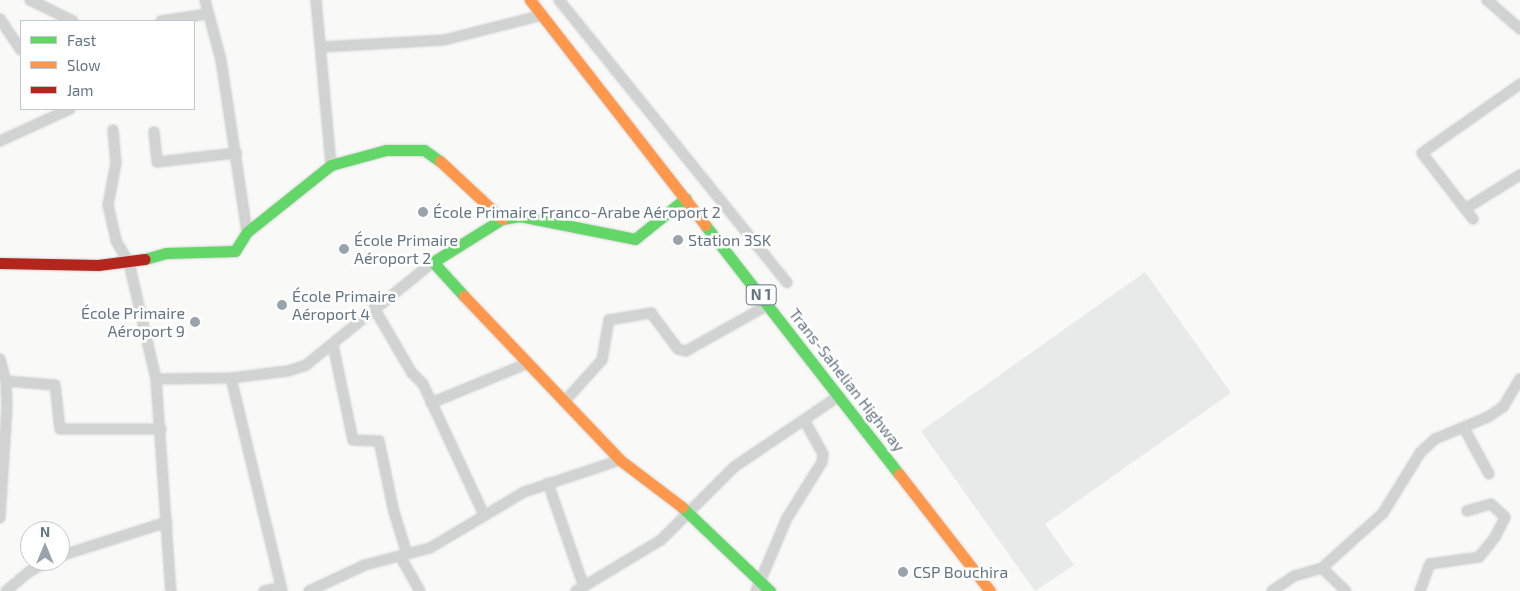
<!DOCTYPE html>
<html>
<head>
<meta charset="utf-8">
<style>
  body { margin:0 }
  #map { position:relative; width:1520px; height:591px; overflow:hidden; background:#f9f9f8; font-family:"Exo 2",sans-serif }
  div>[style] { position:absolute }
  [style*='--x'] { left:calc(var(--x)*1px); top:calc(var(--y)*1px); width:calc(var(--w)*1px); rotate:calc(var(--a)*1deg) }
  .built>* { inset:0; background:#e8e9e9 }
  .roads { filter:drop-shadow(0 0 1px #d6d7d8) drop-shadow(0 0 1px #d6d7d8) }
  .street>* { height:10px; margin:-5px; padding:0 5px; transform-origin:5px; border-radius:5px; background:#d1d3d3 }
  .fast>* { height:11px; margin:-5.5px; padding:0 5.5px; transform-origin:5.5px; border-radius:5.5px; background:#63d668 }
  .slow>* { height:11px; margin:-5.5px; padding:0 5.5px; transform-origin:5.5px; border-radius:5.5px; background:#ff974d }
  .jam>* { height:11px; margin:-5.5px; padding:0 5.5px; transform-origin:5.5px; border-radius:5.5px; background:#b3261e }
  .dots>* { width:14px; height:14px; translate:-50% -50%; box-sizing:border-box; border:2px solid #fff; border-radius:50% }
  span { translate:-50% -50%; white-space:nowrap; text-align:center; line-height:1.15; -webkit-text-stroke:5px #fff; paint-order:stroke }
  .shield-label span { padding:1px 4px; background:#fff; border:1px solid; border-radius:4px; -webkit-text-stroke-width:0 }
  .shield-label { font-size:15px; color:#647583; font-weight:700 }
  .poi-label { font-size:16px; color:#647583 }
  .left { translate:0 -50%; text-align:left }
  .right { translate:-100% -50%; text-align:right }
  .street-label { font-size:16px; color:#647583 }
  .legend { position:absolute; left:20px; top:20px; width:175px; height:90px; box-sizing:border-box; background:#fff; border:1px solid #c1c8cd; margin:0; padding:6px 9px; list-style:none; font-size:15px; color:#647583 }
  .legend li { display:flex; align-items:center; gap:10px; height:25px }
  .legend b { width:25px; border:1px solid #c1c8cd }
  .north { position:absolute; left:20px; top:521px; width:50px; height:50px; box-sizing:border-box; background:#fff; border:1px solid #c1c8cd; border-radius:50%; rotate:0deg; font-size:14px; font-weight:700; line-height:20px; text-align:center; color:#647583 }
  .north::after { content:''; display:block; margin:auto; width:18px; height:22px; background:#98a3ac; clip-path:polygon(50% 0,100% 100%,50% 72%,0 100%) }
</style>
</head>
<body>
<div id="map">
  <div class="built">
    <div style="clip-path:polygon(1145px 272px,1231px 393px,1045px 524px,1074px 565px,1035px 591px,921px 431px)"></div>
  </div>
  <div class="roads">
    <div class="street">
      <div style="--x:30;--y:0;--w:48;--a:26"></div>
      <div style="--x:205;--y:0;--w:62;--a:75.1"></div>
      <div style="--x:221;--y:60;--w:174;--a:81.4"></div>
      <div style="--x:316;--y:0;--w:166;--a:84.8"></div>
      <div style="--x:559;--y:0;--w:363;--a:51.1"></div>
      <div style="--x:1487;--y:0;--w:44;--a:41.3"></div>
      <div style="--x:0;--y:19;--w:37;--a:56"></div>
      <div style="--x:161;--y:21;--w:48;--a:-8.5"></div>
      <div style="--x:322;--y:47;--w:122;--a:-3.3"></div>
      <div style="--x:444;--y:40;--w:102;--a:-14.2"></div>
      <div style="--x:113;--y:130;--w:33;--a:85"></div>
      <div style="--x:116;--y:163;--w:43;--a:100.8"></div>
      <div style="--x:108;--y:205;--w:37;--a:77"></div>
      <div style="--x:116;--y:241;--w:26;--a:59"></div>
      <div style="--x:129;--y:263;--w:119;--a:76.9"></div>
      <div style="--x:156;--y:379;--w:213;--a:86"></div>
      <div style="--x:154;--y:132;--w:30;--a:84"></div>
      <div style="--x:157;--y:162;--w:80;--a:-6.5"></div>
      <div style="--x:0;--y:141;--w:77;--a:-24.6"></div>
      <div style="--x:1465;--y:209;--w:65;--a:-31.7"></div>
      <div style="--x:1473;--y:219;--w:83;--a:-127.7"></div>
      <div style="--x:1422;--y:153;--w:120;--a:-35.1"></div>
      <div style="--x:374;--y:308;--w:75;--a:59.7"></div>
      <div style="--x:412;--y:373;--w:16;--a:45"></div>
      <div style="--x:423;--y:384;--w:145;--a:65"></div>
      <div style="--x:333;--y:345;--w:97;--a:78.1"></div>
      <div style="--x:353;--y:440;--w:26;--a:2"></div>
      <div style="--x:379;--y:441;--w:73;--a:78.1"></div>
      <div style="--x:394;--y:512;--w:44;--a:72.8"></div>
      <div style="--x:0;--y:359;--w:23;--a:75"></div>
      <div style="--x:6;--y:381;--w:25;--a:88"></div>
      <div style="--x:7;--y:406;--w:112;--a:93.6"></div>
      <div style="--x:231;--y:378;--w:219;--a:76.5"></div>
      <div style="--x:156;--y:379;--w:75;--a:-0.8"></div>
      <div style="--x:231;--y:378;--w:57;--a:-7"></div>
      <div style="--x:288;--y:371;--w:19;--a:-18"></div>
      <div style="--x:306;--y:365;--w:164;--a:-39"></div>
      <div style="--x:6;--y:381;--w:49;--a:4.7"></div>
      <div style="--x:55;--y:385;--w:44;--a:83.5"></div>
      <div style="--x:60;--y:429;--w:101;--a:0"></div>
      <div style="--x:564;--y:402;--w:57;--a:-47.9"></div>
      <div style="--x:602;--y:360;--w:41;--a:-80.1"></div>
      <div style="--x:609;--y:320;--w:43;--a:-9.5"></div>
      <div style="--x:651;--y:313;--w:45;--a:53.1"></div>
      <div style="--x:678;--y:349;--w:8;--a:14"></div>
      <div style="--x:686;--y:351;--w:94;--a:-29.3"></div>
      <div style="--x:431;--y:403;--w:103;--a:-22.3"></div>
      <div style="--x:1464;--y:428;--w:52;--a:61.5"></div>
      <div style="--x:548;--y:483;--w:110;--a:70.9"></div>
      <div style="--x:60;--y:556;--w:112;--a:-17.6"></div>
      <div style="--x:400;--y:556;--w:40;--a:60.3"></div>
      <div style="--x:1322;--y:568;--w:33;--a:44"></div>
      <div style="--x:6;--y:591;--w:31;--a:-40"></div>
      <div style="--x:30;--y:571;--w:21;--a:-28"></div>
      <div style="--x:264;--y:591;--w:17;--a:-13"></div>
      <div style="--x:309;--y:591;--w:62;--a:-24.9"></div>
      <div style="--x:365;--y:565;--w:67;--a:-14.7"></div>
      <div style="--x:430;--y:548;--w:109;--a:-30.8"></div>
      <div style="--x:524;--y:492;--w:101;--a:-18.4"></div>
      <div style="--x:576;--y:591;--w:99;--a:-31"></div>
      <div style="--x:661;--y:540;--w:103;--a:-45"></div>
      <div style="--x:734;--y:467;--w:127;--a:-34.1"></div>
      <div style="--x:756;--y:591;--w:79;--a:-67"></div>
      <div style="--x:787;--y:518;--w:66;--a:-58"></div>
      <div style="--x:822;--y:462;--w:8;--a:-83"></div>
      <div style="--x:823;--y:454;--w:37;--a:-119"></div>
      <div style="--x:1272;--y:591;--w:27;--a:-34"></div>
      <div style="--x:1294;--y:576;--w:29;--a:-16"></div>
      <div style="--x:1322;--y:568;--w:82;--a:-42"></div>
      <div style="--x:1383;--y:513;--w:70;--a:-58.3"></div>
      <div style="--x:1420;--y:453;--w:21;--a:-43"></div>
      <div style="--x:1435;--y:439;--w:57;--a:-22.5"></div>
      <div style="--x:1488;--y:417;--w:18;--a:-34"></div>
      <div style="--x:1503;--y:407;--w:33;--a:-59"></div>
      <div style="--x:1420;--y:591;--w:29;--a:-70"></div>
      <div style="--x:1430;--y:564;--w:49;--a:-8.1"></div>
      <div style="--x:1479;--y:557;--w:26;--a:-51"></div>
      <div style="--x:1495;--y:537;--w:22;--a:-63"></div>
      <div style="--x:1505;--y:517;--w:19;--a:-137"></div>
      <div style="--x:1491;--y:504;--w:25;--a:164"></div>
    </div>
    <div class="fast">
      <div style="--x:705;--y:225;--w:316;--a:52.1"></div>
      <div style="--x:145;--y:259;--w:22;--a:-16"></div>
      <div style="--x:166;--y:253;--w:69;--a:-1.7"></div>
      <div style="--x:235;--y:251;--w:22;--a:-58"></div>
      <div style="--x:247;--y:232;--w:107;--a:-38.6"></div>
      <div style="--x:331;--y:165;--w:57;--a:-15.3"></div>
      <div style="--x:386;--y:150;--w:38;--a:0"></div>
      <div style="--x:424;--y:150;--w:19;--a:35"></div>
      <div style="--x:464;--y:296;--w:46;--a:-132.4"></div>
      <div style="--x:433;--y:262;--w:81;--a:-31.9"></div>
      <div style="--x:502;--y:219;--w:18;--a:-9"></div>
      <div style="--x:520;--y:216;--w:117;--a:11.3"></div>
      <div style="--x:635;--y:239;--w:65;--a:-38.8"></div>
      <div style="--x:682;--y:507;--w:122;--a:43.7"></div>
    </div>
    <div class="slow">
      <div style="--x:530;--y:0;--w:285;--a:52.1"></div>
      <div style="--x:440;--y:161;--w:85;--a:43.1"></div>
      <div style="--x:464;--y:296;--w:226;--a:46.4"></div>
      <div style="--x:620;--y:460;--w:78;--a:37.2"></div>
      <div style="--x:899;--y:474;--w:148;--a:52.1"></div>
    </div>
    <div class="jam">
      <div style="--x:0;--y:263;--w:98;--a:1.2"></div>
      <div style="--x:98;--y:265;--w:47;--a:-7.3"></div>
    </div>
  </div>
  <div class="dots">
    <div style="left:423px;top:212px;background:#98a3ac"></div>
    <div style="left:678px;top:240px;background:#98a3ac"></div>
    <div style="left:344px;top:249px;background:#98a3ac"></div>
    <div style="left:282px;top:305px;background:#98a3ac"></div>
    <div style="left:195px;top:322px;background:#98a3ac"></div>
    <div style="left:903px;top:572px;background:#98a3ac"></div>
  </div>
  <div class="shield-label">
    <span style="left:761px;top:295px">N 1</span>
  </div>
  <div class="poi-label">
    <span class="left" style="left:433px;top:212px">École Primaire Franco-Arabe Aéroport 2</span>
    <span class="left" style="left:354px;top:249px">École Primaire<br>Aéroport 2</span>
    <span class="left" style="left:688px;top:240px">Station 3SK</span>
    <span class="left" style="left:292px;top:305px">École Primaire<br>Aéroport 4</span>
    <span class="right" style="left:185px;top:322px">École Primaire<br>Aéroport 9</span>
    <span class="left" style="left:913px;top:572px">CSP Bouchira</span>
  </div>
  <div class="street-label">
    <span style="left:847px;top:380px;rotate:52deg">Trans-Sahelian Highway</span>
  </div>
  <ul class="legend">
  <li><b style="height:6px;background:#63d668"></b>Fast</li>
  <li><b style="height:6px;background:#ff974d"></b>Slow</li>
  <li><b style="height:6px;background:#b3261e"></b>Jam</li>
  </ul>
  <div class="north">N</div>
</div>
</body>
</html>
